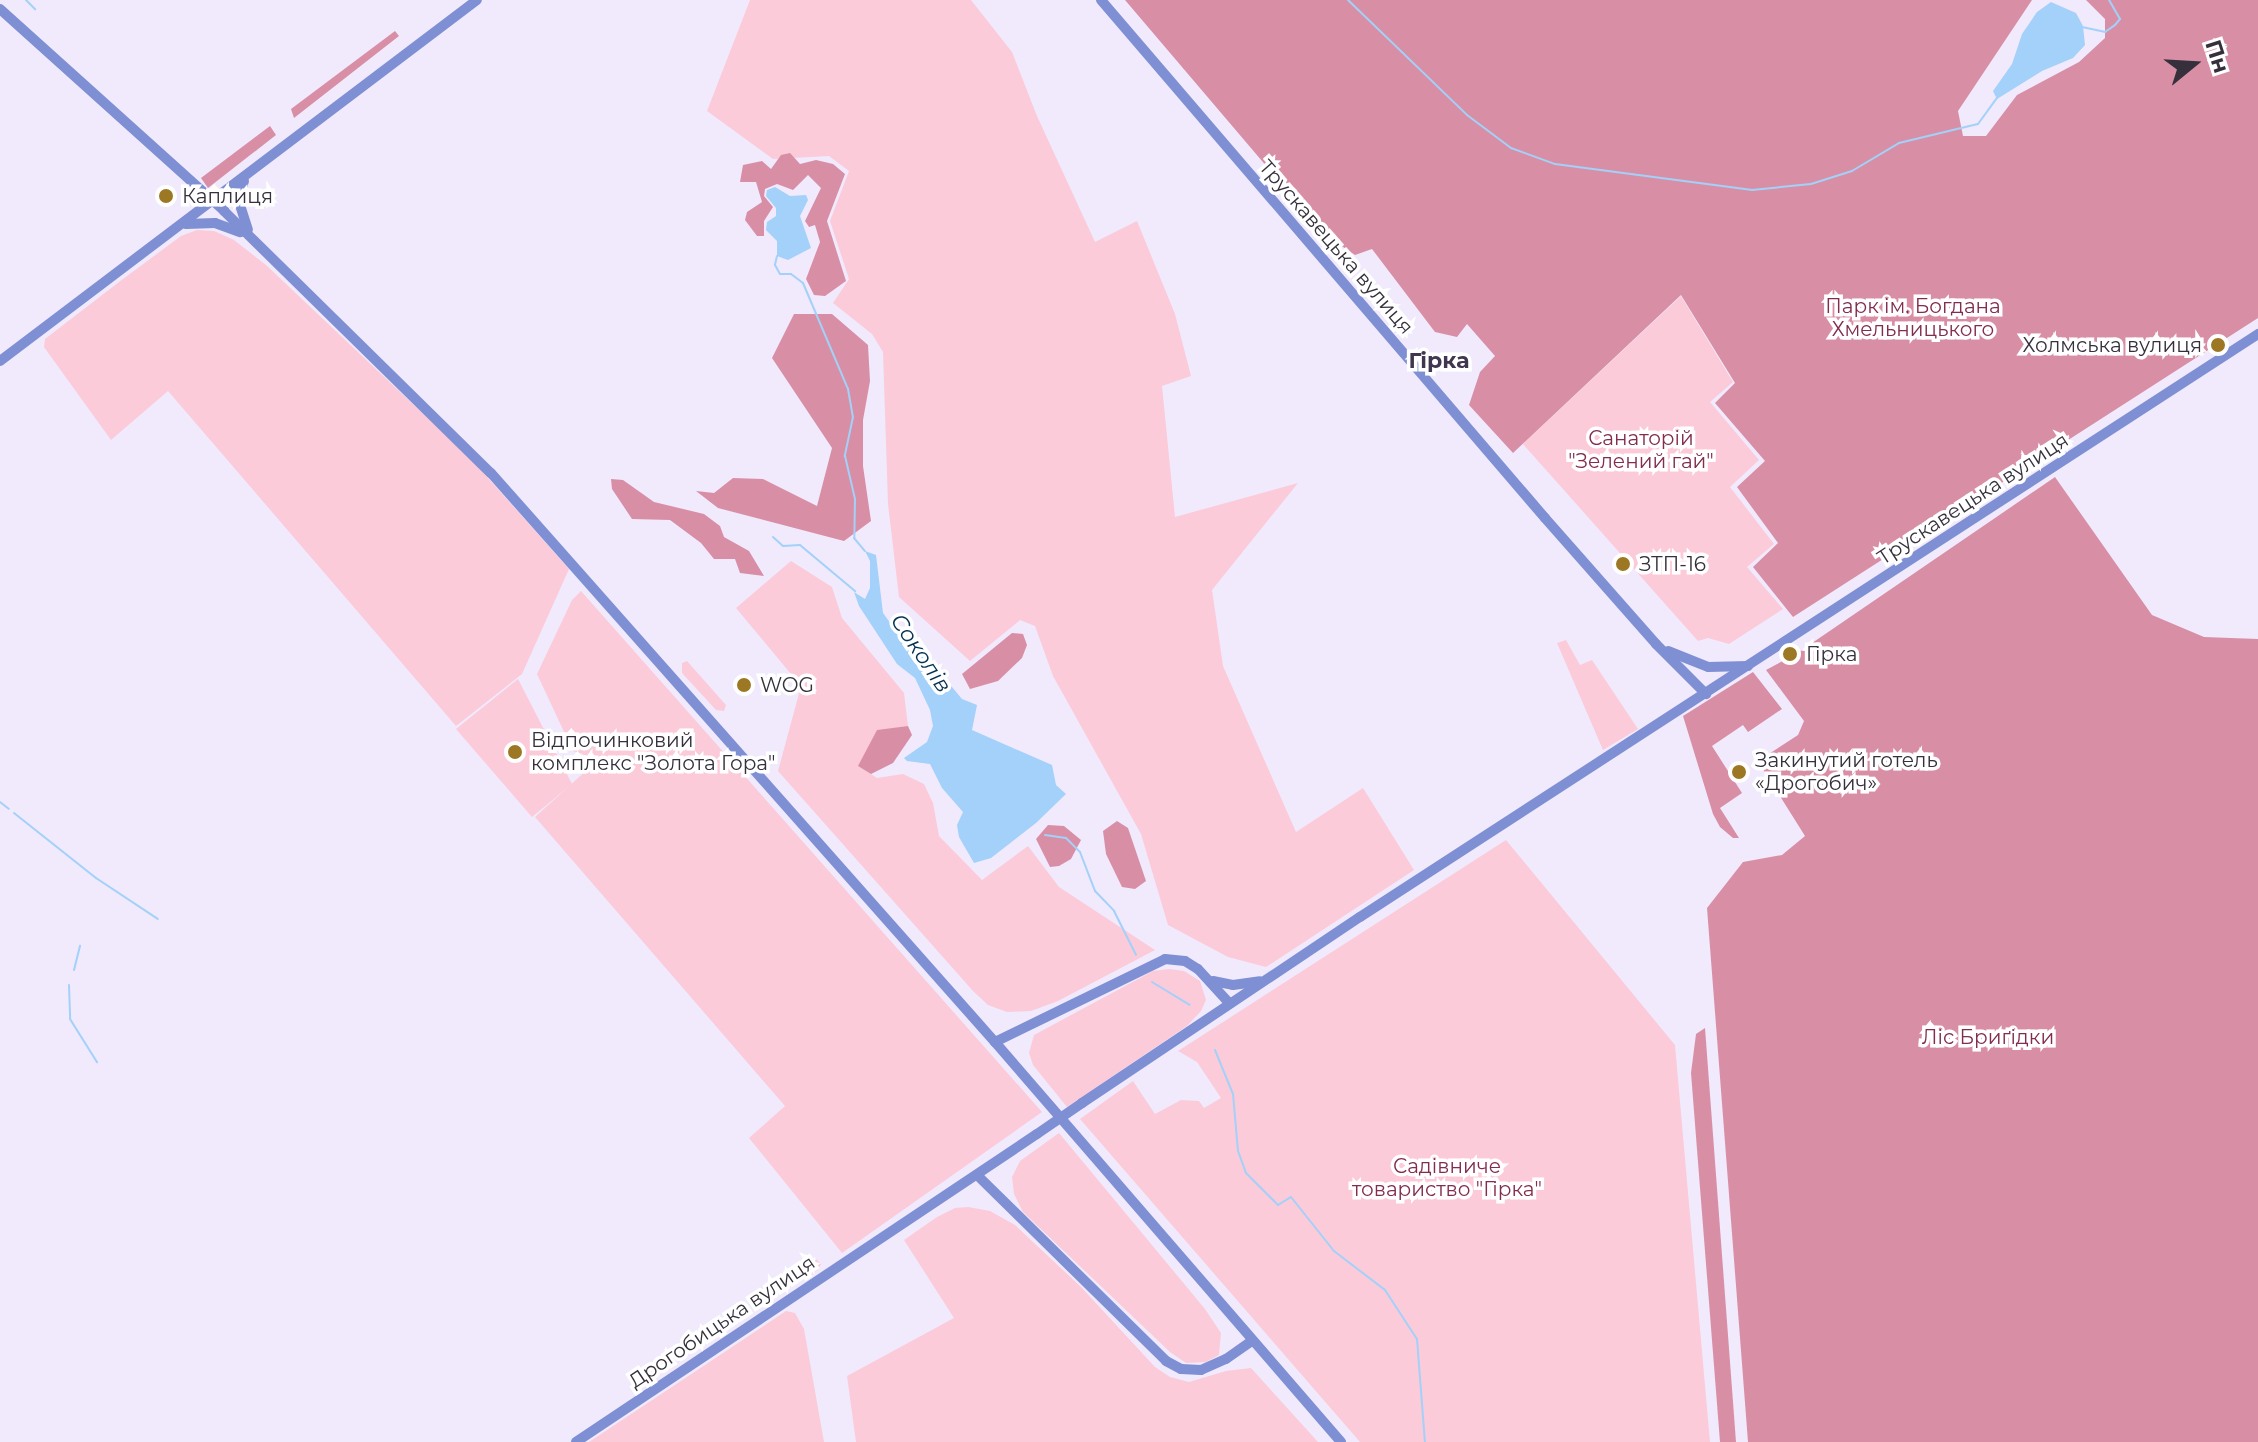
<!DOCTYPE html>
<html>
<head>
<meta charset="utf-8">
<style>
  body { margin:0 }
  #map { position:relative; width:2258px; height:1442px; overflow:hidden; background:#f0eafc; font-family:Montserrat,sans-serif }
  div>[style] { position:absolute }
  [style*='--x'] { left:calc(var(--x)*1px); top:calc(var(--y)*1px); width:calc(var(--w)*1px); rotate:calc(var(--a)*1deg) }
  .green>* { inset:0; background:#fccbd9 }
  .forest>* { inset:0; background:#d88fa6 }
  .water>* { inset:0; background:#a3d1f9 }
  .stream>* { height:2px; margin:-1px; padding:0 1px; transform-origin:1px; border-radius:1px; background:#a3d1f9 }
  .secondary>* { height:10px; margin:-5px; padding:0 5px; transform-origin:5px; border-radius:5px; background:#7f8fd3 }
  .secondary-bridge>* { height:10px; margin:-5px; padding:0 5px; transform-origin:5px; border-radius:5px; background:#7f8fd3 }
  .dots>* { width:22px; height:22px; translate:-50% -50%; box-sizing:border-box; border:4px solid #fff; border-radius:50% }
  span { translate:-50% -50%; white-space:nowrap; text-align:center; line-height:1.15; -webkit-text-stroke:7px #fff; paint-order:stroke }
  .poi-label { font-size:20px; color:#35303c }
  .left { translate:0 -50%; text-align:left }
  .right { translate:-100% -50%; text-align:right }
  .street-label { font-size:20px; color:#35303c }
  .park-label { font-size:20px; color:#822c4e }
  .neighbourhood-label { font-size:22px; color:#40364f; font-weight:700 }
  .water-label { font-size:22px; color:#033151; font-style:italic }
  .north { position:absolute; left:2154px; top:24px; width:80px; height:80px; -webkit-text-stroke:6px #fff; paint-order:stroke; rotate:72deg; font-size:22px; font-weight:700; line-height:32px; text-align:center; color:#35303c }
  .north::after { content:''; display:block; margin:auto; width:28px; height:36px; background:#35303c; clip-path:polygon(50% 0,100% 100%,50% 72%,0 100%) }
</style>
</head>
<body>
<div id="map">
  <div class="green">
    <div style="clip-path:polygon(750px 0,971px 0,1012px 52px,1037px 116px,1095px 242px,1137px 221px,1175px 314px,1191px 376px,1162px 386px,1175px 517px,1298px 483px,1212px 590px,1223px 666px,1296px 832px,1363px 788px,1414px 870px,1266px 967px,1228px 957px,1168px 925px,1141px 834px,1053px 676px,1035px 626px,1020px 620px,970px 661px,899px 597px,888px 504px,883px 352px,872px 334px,833px 303px,849px 279px,830px 221px,849px 171px,829px 156px,773px 159px,707px 111px)"></div>
    <div style="clip-path:polygon(197px 230px,214px 231px,234px 240px,266px 265px,473px 461px,569px 569px,522px 674px,456px 726px,168px 391px,111px 440px,44px 347px,45px 339px,123px 279px,181px 236px)"></div>
    <div style="clip-path:polygon(1681px 296px,1733px 382px,1710px 402px,1759px 460px,1730px 487px,1774px 544px,1747px 567px,1783px 609px,1729px 644px,1708px 638px,1698px 641px,1523px 444px)"></div>
    <div style="clip-path:polygon(791px 561px,832px 587px,842px 618px,904px 693px,908px 726px,877px 731px,859px 766px,877px 778px,903px 774px,924px 784px,933px 803px,939px 836px,982px 880px,1028px 846px,1059px 887px,1155px 950px,1058px 1001px,1031px 1011px,1007px 1012px,988px 1005px,973px 991px,778px 771px,801px 686px,736px 608px)"></div>
    <div style="clip-path:polygon(581px 591px,1042px 1112px,842px 1253px,749px 1138px,785px 1106px,535px 817px,589px 768px,583px 754px,573px 751px,537px 674px,572px 600px)"></div>
    <div style="clip-path:polygon(1566px 640px,1580px 665px,1592px 660px,1638px 729px,1603px 750px,1557px 643px)"></div>
    <div style="clip-path:polygon(687px 661px,726px 705px,724px 711px,716px 710px,682px 673px,682px 663px)"></div>
    <div style="clip-path:polygon(518px 679px,572px 784px,532px 817px,456px 729px)"></div>
    <div style="clip-path:polygon(1506px 840px,1675px 1045px,1710px 1442px,1360px 1442px,1080px 1119px,1133px 1081px,1155px 1114px,1181px 1100px,1199px 1101px,1204px 1108px,1221px 1098px,1197px 1062px,1178px 1051px)"></div>
    <div style="clip-path:polygon(1169px 969px,1184px 971px,1200px 981px,1206px 1000px,1201px 1011px,1187px 1026px,1067px 1107px,1033px 1065px,1029px 1053px,1034px 1035px,1153px 971px)"></div>
    <div style="clip-path:polygon(1059px 1133px,1205px 1309px,1221px 1333px,1219px 1355px,1206px 1362px,1186px 1363px,1170px 1352px,1023px 1212px,1014px 1194px,1012px 1177px,1020px 1161px)"></div>
    <div style="clip-path:polygon(968px 1207px,990px 1211px,1015px 1225px,1081px 1287px,1155px 1367px,1170px 1377px,1189px 1382px,1226px 1371px,1251px 1368px,1318px 1442px,856px 1442px,847px 1376px,954px 1318px,904px 1240px,937px 1217px,955px 1208px)"></div>
    <div style="clip-path:polygon(815px 1258px,821px 1264px,818px 1270px,774px 1297px,766px 1286px)"></div>
    <div style="clip-path:polygon(786px 1311px,795px 1313px,804px 1329px,824px 1442px,589px 1442px)"></div>
  </div>
  <div class="forest">
    <div style="clip-path:polygon(1125px 0,2032px 0,1958px 111px,1963px 136px,1986px 136px,2017px 95px,2079px 62px,2105px 38px,2105px 19px,2086px 0,2258px 0,2258px 318px,1793px 617px,1753px 567px,1778px 543px,1737px 487px,1765px 461px,1715px 403px,1735px 383px,1681px 295px,1513px 453px,1469px 405px,1480px 372px,1495px 356px,1467px 324px,1457px 337px,1435px 332px,1372px 249px,1355px 255px,1324px 234px)"></div>
    <div style="clip-path:polygon(395px 31px,399px 36px,294px 118px,291px 109px)"></div>
    <div style="clip-path:polygon(270px 126px,276px 135px,208px 188px,201px 178px)"></div>
    <div style="clip-path:polygon(790px 153px,800px 164px,816px 160px,833px 164px,845px 174px,827px 221px,846px 281px,825px 296px,814px 295px,806px 279px,820px 242px,815px 225px,809px 227px,805px 221px,821px 188px,808px 175px,793px 190px,777px 184px,765px 189px,764px 196px,773px 207px,764px 221px,764px 236px,757px 236px,745px 220px,747px 212px,762px 202px,756px 182px,740px 182px,743px 165px,762px 161px,771px 169px,781px 155px)"></div>
    <div style="clip-path:polygon(794px 314px,832px 314px,868px 345px,870px 381px,863px 420px,863px 466px,871px 521px,844px 541px,718px 508px,696px 491px,714px 493px,733px 478px,763px 479px,817px 506px,832px 448px,772px 358px)"></div>
    <div style="clip-path:polygon(2055px 477px,2152px 615px,2204px 637px,2258px 639px,2258px 1442px,1748px 1442px,1707px 908px,1743px 862px,1782px 855px,1805px 836px,1758px 761px,1798px 735px,1804px 721px,1766px 670px,1796px 654px)"></div>
    <div style="clip-path:polygon(611px 479px,623px 480px,654px 502px,704px 514px,720px 526px,724px 537px,749px 551px,764px 576px,740px 573px,735px 559px,714px 559px,701px 543px,670px 520px,632px 519px,612px 489px)"></div>
    <div style="clip-path:polygon(1012px 633px,1023px 634px,1027px 645px,1022px 658px,998px 681px,970px 689px,962px 674px)"></div>
    <div style="clip-path:polygon(1753px 672px,1782px 709px,1748px 732px,1743px 725px,1712px 746px,1742px 793px,1720px 808px,1739px 838px,1733px 838px,1720px 827px,1713px 814px,1683px 716px)"></div>
    <div style="clip-path:polygon(908px 726px,912px 735px,893px 763px,871px 774px,858px 766px,877px 730px)"></div>
    <div style="clip-path:polygon(1117px 821px,1128px 828px,1146px 881px,1135px 889px,1122px 887px,1106px 854px,1103px 831px)"></div>
    <div style="clip-path:polygon(1048px 825px,1064px 826px,1081px 840px,1071px 859px,1059px 866px,1050px 867px,1036px 839px)"></div>
    <div style="clip-path:polygon(1705px 1028px,1736px 1442px,1720px 1442px,1691px 1073px,1696px 1034px)"></div>
  </div>
  <div class="water">
    <div style="clip-path:polygon(2051px 2px,2076px 13px,2083px 26px,2085px 45px,2073px 58px,2042px 71px,1997px 99px,1993px 91px,2012px 64px,2022px 34px,2037px 12px)"></div>
    <div style="clip-path:polygon(775px 187px,790px 196px,806px 195px,808px 200px,800px 216px,811px 248px,788px 260px,777px 256px,777px 241px,766px 230px,767px 222px,776px 216px,776px 208px,766px 196px,767px 190px)"></div>
    <div style="clip-path:polygon(865px 551px,876px 555px,883px 613px,899px 635px,909px 649px,926px 656px,962px 699px,977px 705px,972px 730px,1052px 765px,1056px 785px,1066px 794px,1036px 823px,991px 858px,974px 863px,959px 837px,957px 825px,963px 812px,942px 788px,930px 764px,907px 761px,904px 758px,927px 742px,933px 726px,930px 710px,915px 678px,897px 664px,859px 606px,854px 592px,865px 599px,870px 588px,870px 561px)"></div>
  </div>
  <div class="stream">
    <div style="--x:26;--y:0;--w:13;--a:45"></div>
    <div style="--x:1348;--y:0;--w:165;--a:44"></div>
    <div style="--x:1467;--y:115;--w:55;--a:36.9"></div>
    <div style="--x:1511;--y:148;--w:47;--a:20"></div>
    <div style="--x:1555;--y:164;--w:199;--a:7.5"></div>
    <div style="--x:1752;--y:190;--w:59;--a:-5.8"></div>
    <div style="--x:1811;--y:184;--w:43;--a:-17.6"></div>
    <div style="--x:1852;--y:171;--w:55;--a:-30.8"></div>
    <div style="--x:1899;--y:143;--w:81;--a:-13.5"></div>
    <div style="--x:1978;--y:124;--w:32;--a:-54"></div>
    <div style="--x:2082;--y:27;--w:24;--a:12"></div>
    <div style="--x:2105;--y:32;--w:12;--a:-35"></div>
    <div style="--x:2115;--y:25;--w:8;--a:-50"></div>
    <div style="--x:2120;--y:19;--w:22;--a:-120"></div>
    <div style="--x:777;--y:256;--w:9;--a:103"></div>
    <div style="--x:775;--y:265;--w:10;--a:61"></div>
    <div style="--x:780;--y:274;--w:11;--a:0"></div>
    <div style="--x:791;--y:274;--w:15;--a:37"></div>
    <div style="--x:803;--y:283;--w:115;--a:67"></div>
    <div style="--x:848;--y:389;--w:28;--a:80"></div>
    <div style="--x:853;--y:417;--w:40;--a:102"></div>
    <div style="--x:845;--y:456;--w:44;--a:76.9"></div>
    <div style="--x:855;--y:499;--w:39;--a:91"></div>
    <div style="--x:854;--y:538;--w:17;--a:50"></div>
    <div style="--x:773;--y:537;--w:13;--a:42"></div>
    <div style="--x:783;--y:546;--w:17;--a:-3"></div>
    <div style="--x:800;--y:545;--w:72;--a:39.9"></div>
    <div style="--x:0;--y:802;--w:11;--a:38"></div>
    <div style="--x:14;--y:813;--w:105;--a:38.4"></div>
    <div style="--x:96;--y:878;--w:74;--a:33.5"></div>
    <div style="--x:1045;--y:835;--w:21;--a:8"></div>
    <div style="--x:1066;--y:838;--w:20;--a:45"></div>
    <div style="--x:1080;--y:852;--w:42;--a:69"></div>
    <div style="--x:1095;--y:891;--w:28;--a:46"></div>
    <div style="--x:1114;--y:911;--w:49;--a:63.4"></div>
    <div style="--x:74;--y:970;--w:25;--a:-76"></div>
    <div style="--x:1152;--y:982;--w:44;--a:31.2"></div>
    <div style="--x:69;--y:985;--w:34;--a:88"></div>
    <div style="--x:70;--y:1019;--w:51;--a:57.9"></div>
    <div style="--x:1215;--y:1050;--w:48;--a:67.8"></div>
    <div style="--x:1233;--y:1094;--w:57;--a:85"></div>
    <div style="--x:1238;--y:1151;--w:23;--a:70"></div>
    <div style="--x:1246;--y:1173;--w:45;--a:45"></div>
    <div style="--x:1278;--y:1205;--w:15;--a:-32"></div>
    <div style="--x:1291;--y:1197;--w:69;--a:51.5"></div>
    <div style="--x:1334;--y:1251;--w:64;--a:37.4"></div>
    <div style="--x:1385;--y:1290;--w:59;--a:56.9"></div>
    <div style="--x:1417;--y:1339;--w:103;--a:85.6"></div>
  </div>
  <div class="secondary">
    <div style="--x:1101;--y:0;--w:682;--a:49.4"></div>
    <div style="--x:1545;--y:518;--w:168;--a:48.6"></div>
    <div style="--x:1656;--y:644;--w:71;--a:45"></div>
    <div style="--x:0;--y:9;--w:302;--a:42"></div>
    <div style="--x:224;--y:211;--w:374;--a:44.5"></div>
    <div style="--x:491;--y:473;--w:760;--a:48.47"></div>
    <div style="--x:995;--y:1042;--w:529;--a:49.14"></div>
    <div style="--x:244;--y:181;--w:19;--a:108"></div>
    <div style="--x:238;--y:199;--w:32;--a:72"></div>
    <div style="--x:186;--y:224;--w:29;--a:-2"></div>
    <div style="--x:215;--y:223;--w:27;--a:20"></div>
    <div style="--x:0;--y:361;--w:598;--a:-37.12"></div>
    <div style="--x:1668;--y:651;--w:43;--a:21.8"></div>
    <div style="--x:1708;--y:667;--w:40;--a:-1.4"></div>
    <div style="--x:1213;--y:981;--w:20;--a:11"></div>
    <div style="--x:1233;--y:985;--w:27;--a:-8"></div>
    <div style="--x:995;--y:1042;--w:189;--a:-26"></div>
    <div style="--x:1165;--y:959;--w:20;--a:6"></div>
    <div style="--x:1185;--y:961;--w:15;--a:32"></div>
    <div style="--x:1198;--y:969;--w:47;--a:47.6"></div>
    <div style="--x:1082;--y:1103;--w:334;--a:-33.8"></div>
    <div style="--x:1360;--y:917;--w:1071;--a:-32.99"></div>
    <div style="--x:977;--y:1175;--w:265;--a:44.5"></div>
    <div style="--x:1166;--y:1361;--w:17;--a:28"></div>
    <div style="--x:1181;--y:1369;--w:20;--a:3"></div>
    <div style="--x:1201;--y:1370;--w:27;--a:-24"></div>
    <div style="--x:1226;--y:1359;--w:32;--a:-35"></div>
    <div style="--x:576;--y:1442;--w:554;--a:-33.75"></div>
  </div>
  <div class="secondary-bridge">
    <div style="--x:1037;--y:1134;--w:55;--a:-34.6"></div>
  </div>
  <div class="dots">
    <div style="left:166px;top:196px;background:#9c7824"></div>
    <div style="left:2218px;top:345px;background:#9c7824"></div>
    <div style="left:1623px;top:564px;background:#9c7824"></div>
    <div style="left:1790px;top:654px;background:#9c7824"></div>
    <div style="left:744px;top:685px;background:#9c7824"></div>
    <div style="left:515px;top:752px;background:#9c7824"></div>
    <div style="left:1739px;top:772px;background:#9c7824"></div>
  </div>
  <div class="poi-label">
    <span class="left" style="left:182px;top:196px">Каплиця</span>
    <span class="right" style="left:2202px;top:345px">Холмська вулиця</span>
    <span class="left" style="left:1639px;top:564px">ЗТП-16</span>
    <span class="left" style="left:1806px;top:654px">Гірка</span>
    <span class="left" style="left:760px;top:685px">WOG</span>
    <span class="left" style="left:531px;top:752px">Відпочинковий<br>комплекс "Золота Гора"</span>
    <span class="left" style="left:1755px;top:772px">Закинутий готель<br>«Дрогобич»</span>
  </div>
  <div class="street-label">
    <span style="left:1336px;top:247px;rotate:49deg">Трускавецька вулиця</span>
    <span style="left:1973px;top:499px;rotate:-33deg">Трускавецька вулиця</span>
    <span style="left:722px;top:1322px;rotate:-34deg">Дрогобицька вулиця</span>
  </div>
  <div class="park-label">
    <span style="left:1913px;top:318px">Парк ім. Богдана<br>Хмельницького</span>
    <span style="left:1641px;top:450px">Санаторій<br>"Зелений гай"</span>
    <span style="left:1988px;top:1037px">Ліс Бриґідки</span>
    <span style="left:1447px;top:1178px">Садівниче<br>товариство "Гірка"</span>
  </div>
  <div class="neighbourhood-label">
    <span style="left:1439px;top:361px">Гірка</span>
  </div>
  <div class="water-label">
    <span style="left:921px;top:653px;rotate:56deg">Соколів</span>
  </div>
  <div class="north">Пн</div>
</div>
</body>
</html>
